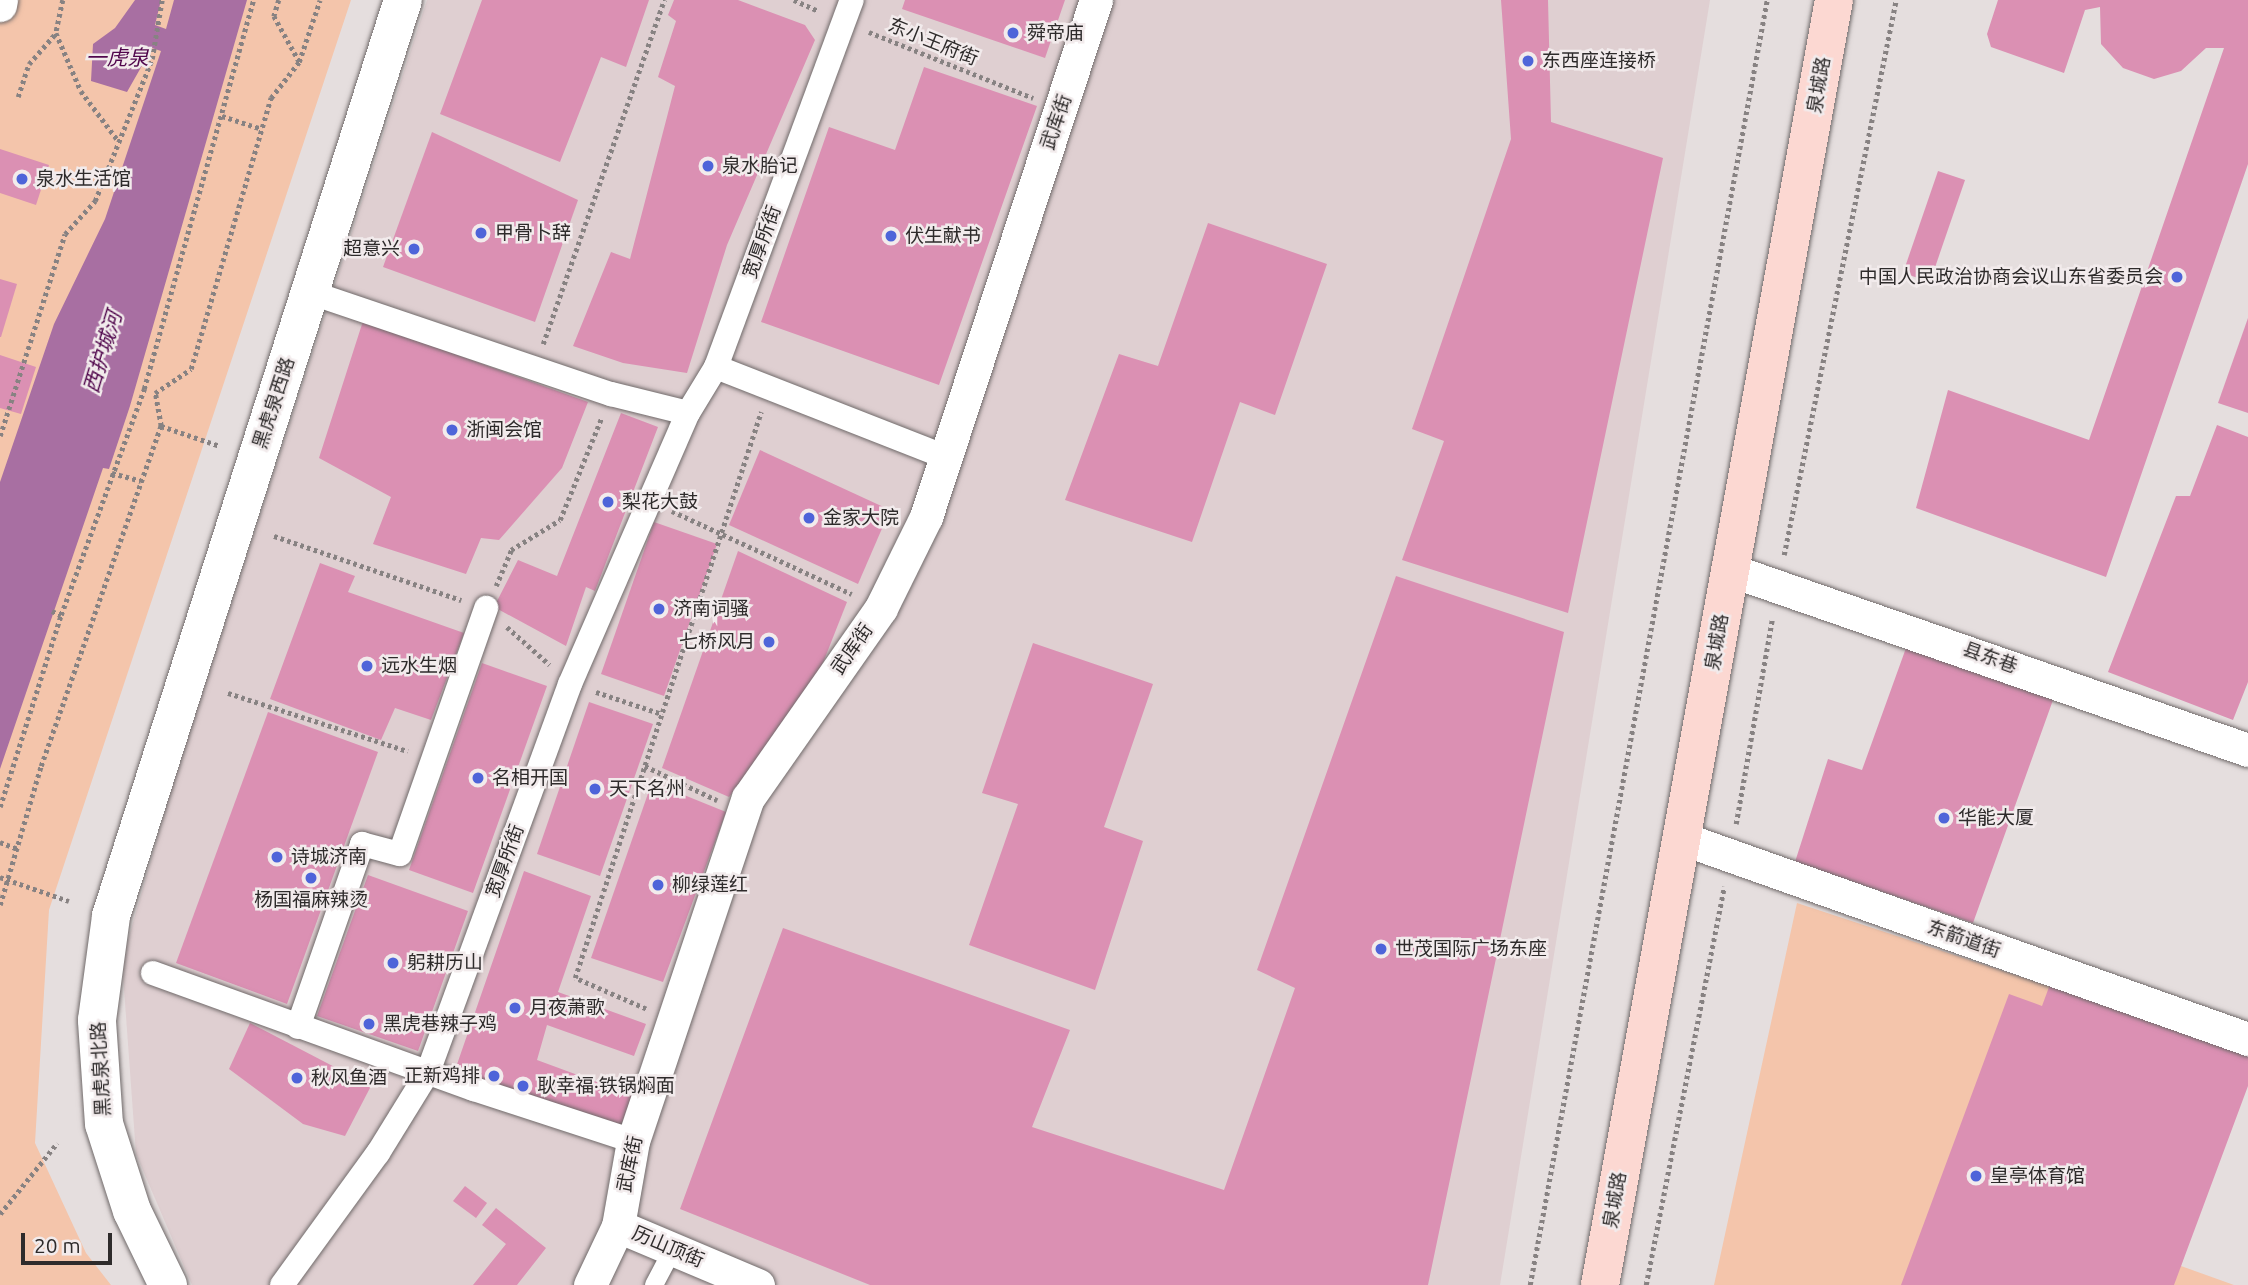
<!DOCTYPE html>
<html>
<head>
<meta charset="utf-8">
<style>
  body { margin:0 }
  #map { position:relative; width:2248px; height:1285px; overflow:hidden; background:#e5dede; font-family:Ubuntu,"Noto Sans SC",sans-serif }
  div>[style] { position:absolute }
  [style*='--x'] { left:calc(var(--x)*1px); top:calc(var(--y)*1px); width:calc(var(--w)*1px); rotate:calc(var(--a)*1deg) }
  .built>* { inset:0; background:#dfcfd1 }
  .green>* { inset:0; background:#f4c5ab }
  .water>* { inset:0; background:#a86fa2 }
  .building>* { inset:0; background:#db90b3 }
  .path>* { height:4.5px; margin-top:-2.25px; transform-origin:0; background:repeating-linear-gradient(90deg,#878282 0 3.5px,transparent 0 7px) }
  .roads { filter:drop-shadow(0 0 2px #706a6a) drop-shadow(0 0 2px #706a6a) }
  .service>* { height:18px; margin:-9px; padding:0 9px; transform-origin:9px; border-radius:9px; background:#fff }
  .pedestrian>* { height:24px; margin:-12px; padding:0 12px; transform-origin:12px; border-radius:12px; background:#fff }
  .minor>* { height:33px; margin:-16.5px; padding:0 16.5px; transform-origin:16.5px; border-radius:16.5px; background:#fff }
  .tertiary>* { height:38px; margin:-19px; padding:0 19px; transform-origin:19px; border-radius:19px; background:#fff }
  .secondary>* { height:38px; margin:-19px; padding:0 19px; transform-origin:19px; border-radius:19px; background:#fcd8d2 }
  .dots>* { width:19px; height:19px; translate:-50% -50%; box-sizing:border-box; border:4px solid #f2ebec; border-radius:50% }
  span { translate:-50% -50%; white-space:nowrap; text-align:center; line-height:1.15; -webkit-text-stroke:5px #f2ebec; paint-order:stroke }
  .poi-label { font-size:19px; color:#2e2b2b }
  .left { translate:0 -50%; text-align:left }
  .right { translate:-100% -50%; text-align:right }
  .street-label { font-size:19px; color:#2e2b2b }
  .water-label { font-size:21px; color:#50064c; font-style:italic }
  .scale { position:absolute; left:21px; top:1233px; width:91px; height:32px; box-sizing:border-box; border:4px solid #2e2b2b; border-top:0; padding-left:9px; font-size:21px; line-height:24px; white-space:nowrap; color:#2e2b2b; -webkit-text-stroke:5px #f2ebec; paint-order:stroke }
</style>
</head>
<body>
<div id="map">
  <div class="built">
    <div style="clip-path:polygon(427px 0,1710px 0,1500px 1285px,192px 1285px,136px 1154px,122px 961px,171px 790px)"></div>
  </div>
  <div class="green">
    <div style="clip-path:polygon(8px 0,351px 0,49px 910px,35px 1143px,86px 1253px,111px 1285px,0 1285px,0 22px)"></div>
    <div style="clip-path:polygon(1797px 903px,2248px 1052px,2181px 1266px,2234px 1285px,1714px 1285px)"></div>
  </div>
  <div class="water">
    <div style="clip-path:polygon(135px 0,161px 0,155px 25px,166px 29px,174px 0,247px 0,130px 406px,109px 469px,103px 468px,0 769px,0 482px,54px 324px,105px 219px,161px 51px,152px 48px,127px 92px,91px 81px,93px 44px,115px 28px)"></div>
  </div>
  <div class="building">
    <div style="clip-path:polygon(482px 0,649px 0,626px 67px,601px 57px,560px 162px,440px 114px)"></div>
    <div style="clip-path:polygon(674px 0,738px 0,805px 25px,815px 40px,727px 245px,687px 373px,623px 363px,573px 346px,611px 252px,630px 259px,675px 86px,658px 77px,676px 21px,668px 15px)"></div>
    <div style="clip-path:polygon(905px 0,1065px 0,1045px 58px,902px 9px)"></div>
    <div style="clip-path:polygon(1501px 0,1548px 0,1551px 122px,1663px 158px,1568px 613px,1402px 560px,1444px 441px,1412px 429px,1511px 139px)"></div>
    <div style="clip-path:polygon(1998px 0,2248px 0,2248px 164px,2106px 577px,1916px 508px,1948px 390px,2089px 440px,2224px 48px,2206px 48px,2181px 71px,2154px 79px,2123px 68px,2101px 44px,2100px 7px,2085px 10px,2064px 73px,1991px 47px,1987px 34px)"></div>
    <div style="clip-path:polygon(924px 67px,1037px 106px,939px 385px,761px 322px,829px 127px,895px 150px)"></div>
    <div style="clip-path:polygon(432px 132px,578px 200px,535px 322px,383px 267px)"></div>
    <div style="clip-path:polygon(0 149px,49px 165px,36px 205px,0 193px)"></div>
    <div style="clip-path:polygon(1938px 171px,1965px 180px,1930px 282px,1903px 273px)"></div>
    <div style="clip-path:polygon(1208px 223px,1327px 264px,1275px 415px,1240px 402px,1192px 542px,1065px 500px,1119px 354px,1158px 366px)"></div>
    <div style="clip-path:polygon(0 279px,17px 284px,1px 337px,0 337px)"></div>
    <div style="clip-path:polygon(2248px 318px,2248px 413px,2218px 403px)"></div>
    <div style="clip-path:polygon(363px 321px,588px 402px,562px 468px,499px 540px,481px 538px,466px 574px,373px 544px,391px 497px,319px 458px)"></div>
    <div style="clip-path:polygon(0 355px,36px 367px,21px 414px,0 408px)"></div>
    <div style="clip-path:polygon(621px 413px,658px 427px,595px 591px,586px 587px,566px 646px,494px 607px,518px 560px,557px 576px)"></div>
    <div style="clip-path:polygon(2217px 425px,2248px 437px,2248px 682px,2233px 720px,2108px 672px,2176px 496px,2190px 496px)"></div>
    <div style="clip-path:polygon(760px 450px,890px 510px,858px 584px,729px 525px)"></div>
    <div style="clip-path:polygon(654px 522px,717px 544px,664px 696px,601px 674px)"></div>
    <div style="clip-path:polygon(738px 551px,847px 602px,815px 683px,729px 797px,662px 768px)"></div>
    <div style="clip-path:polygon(320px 563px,355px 576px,348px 592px,464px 633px,431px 720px,395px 708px,381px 740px,270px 699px)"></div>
    <div style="clip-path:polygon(1396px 576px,1564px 632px,1428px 1285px,870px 1285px,680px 1209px,783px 928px,1070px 1030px,1032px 1127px,1224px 1190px,1295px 988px,1257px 970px)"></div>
    <div style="clip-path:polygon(1033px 643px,1153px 684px,1104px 827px,1143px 841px,1095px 990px,969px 945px,1018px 804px,982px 793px)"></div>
    <div style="clip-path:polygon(1906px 648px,2053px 700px,1973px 923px,1795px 862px,1828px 759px,1862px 770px)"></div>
    <div style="clip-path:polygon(482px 663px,547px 686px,473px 893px,409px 870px)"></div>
    <div style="clip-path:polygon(589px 702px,653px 724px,600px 876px,537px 854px)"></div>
    <div style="clip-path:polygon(268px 712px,378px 752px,287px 1004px,176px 963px)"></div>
    <div style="clip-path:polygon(652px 782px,726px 812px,663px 982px,591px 958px)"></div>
    <div style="clip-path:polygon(524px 871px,591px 896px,558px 992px,646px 1024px,634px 1056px,547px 1025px,537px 1060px,632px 1095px,620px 1129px,454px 1073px)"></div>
    <div style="clip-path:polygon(368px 875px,468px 911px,418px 1051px,317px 1016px)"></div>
    <div style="clip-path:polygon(2052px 979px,2248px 1052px,2248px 1086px,2174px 1285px,1901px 1285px,2009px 994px,2042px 1006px)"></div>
    <div style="clip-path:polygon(250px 1023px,371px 1086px,345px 1136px,303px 1124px,229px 1069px)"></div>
    <div style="clip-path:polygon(465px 1186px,487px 1203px,476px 1218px,453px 1201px)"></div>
    <div style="clip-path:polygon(496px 1208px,546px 1248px,517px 1285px,473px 1285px,506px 1244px,482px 1225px)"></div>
  </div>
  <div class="path">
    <div style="--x:63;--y:0;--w:34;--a:102"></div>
    <div style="--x:56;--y:33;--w:63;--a:66.7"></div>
    <div style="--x:81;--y:91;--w:60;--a:53.1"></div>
    <div style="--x:279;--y:0;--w:17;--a:107"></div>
    <div style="--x:274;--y:16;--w:51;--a:60.9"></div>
    <div style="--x:794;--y:0;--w:27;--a:24"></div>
    <div style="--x:869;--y:32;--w:177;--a:21.9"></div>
    <div style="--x:18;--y:97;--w:35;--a:-72"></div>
    <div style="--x:29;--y:64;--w:41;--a:-48.9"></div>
    <div style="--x:222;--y:116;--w:42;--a:18"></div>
    <div style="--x:543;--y:344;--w:365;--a:-70.6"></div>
    <div style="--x:161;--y:426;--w:62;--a:18.7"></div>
    <div style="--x:0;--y:436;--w:212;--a:-72.2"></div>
    <div style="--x:65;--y:234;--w:45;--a:-47.7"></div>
    <div style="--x:95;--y:201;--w:153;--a:-68.1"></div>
    <div style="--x:152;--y:59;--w:60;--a:-80.4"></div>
    <div style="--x:112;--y:473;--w:30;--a:15"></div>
    <div style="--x:672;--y:511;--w:198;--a:24.8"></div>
    <div style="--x:274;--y:536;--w:198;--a:18.9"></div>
    <div style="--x:1784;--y:555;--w:566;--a:-78.59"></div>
    <div style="--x:496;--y:586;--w:39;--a:-67"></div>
    <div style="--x:511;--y:550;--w:57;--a:-31.5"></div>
    <div style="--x:560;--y:520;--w:109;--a:-67.9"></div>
    <div style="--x:52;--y:611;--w:10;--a:24"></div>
    <div style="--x:507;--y:627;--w:57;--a:41.5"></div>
    <div style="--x:596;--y:692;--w:70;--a:18.4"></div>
    <div style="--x:228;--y:693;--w:189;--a:17.9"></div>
    <div style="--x:645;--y:766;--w:80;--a:25.3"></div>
    <div style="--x:0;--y:807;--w:201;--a:-72.4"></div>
    <div style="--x:61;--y:615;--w:241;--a:-69.8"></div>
    <div style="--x:144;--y:389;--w:404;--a:-74.3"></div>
    <div style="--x:1736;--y:824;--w:208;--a:-80"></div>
    <div style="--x:0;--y:842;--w:19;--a:21"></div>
    <div style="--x:0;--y:877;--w:73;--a:19.2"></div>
    <div style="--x:0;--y:905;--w:145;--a:-73.6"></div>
    <div style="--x:41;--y:766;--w:361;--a:-70.6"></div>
    <div style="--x:161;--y:426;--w:34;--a:-100"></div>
    <div style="--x:155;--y:393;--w:43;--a:-33.7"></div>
    <div style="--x:191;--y:369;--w:283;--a:-73.6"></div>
    <div style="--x:271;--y:98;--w:46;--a:-52.1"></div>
    <div style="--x:299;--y:62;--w:65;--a:-71.3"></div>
    <div style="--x:646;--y:1009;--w:77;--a:-156.4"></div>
    <div style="--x:575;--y:978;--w:596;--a:-71.81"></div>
    <div style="--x:0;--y:1214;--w:91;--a:-51.2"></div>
    <div style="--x:1530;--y:1285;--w:1307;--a:-79.55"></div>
    <div style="--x:1646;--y:1285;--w:406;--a:-78.9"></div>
  </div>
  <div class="roads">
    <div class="service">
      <div style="--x:654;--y:1285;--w:41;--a:-62.2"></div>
    </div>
    <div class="pedestrian">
      <div style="--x:309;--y:292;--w:319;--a:18.7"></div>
      <div style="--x:611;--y:394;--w:79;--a:13.9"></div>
      <div style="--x:688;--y:413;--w:54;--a:-58.7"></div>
      <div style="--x:716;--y:367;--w:391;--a:-69.7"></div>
      <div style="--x:716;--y:367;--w:247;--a:21.4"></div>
      <div style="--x:153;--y:973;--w:341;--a:19.9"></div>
      <div style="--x:474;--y:1089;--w:167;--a:18.1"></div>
      <div style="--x:298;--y:1027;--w:194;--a:-70.7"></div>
      <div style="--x:362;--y:844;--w:39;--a:15"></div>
      <div style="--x:400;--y:854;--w:261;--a:-70.7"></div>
      <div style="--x:282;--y:1285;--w:163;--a:-54"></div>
      <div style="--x:378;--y:1153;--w:95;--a:-58.3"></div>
      <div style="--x:428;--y:1072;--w:413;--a:-69.9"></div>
      <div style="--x:570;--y:684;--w:296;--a:-66.5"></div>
    </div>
    <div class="minor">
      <div style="--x:0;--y:5;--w:5;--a:-79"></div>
      <div style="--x:1730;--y:570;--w:548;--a:19.16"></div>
      <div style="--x:1681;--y:838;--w:602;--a:19.52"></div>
      <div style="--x:618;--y:1226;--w:152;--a:22.9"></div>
      <div style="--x:590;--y:1285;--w:65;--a:-64.6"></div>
      <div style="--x:618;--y:1226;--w:86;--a:-80"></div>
      <div style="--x:633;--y:1141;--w:362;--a:-71.5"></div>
      <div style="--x:748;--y:798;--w:232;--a:-55"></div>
      <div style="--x:881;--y:608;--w:102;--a:-63.7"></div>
      <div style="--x:926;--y:517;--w:544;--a:-71.8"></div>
    </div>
    <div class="tertiary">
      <div style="--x:168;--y:1285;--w:82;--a:-115.9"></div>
      <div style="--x:132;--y:1211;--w:91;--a:-107.8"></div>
      <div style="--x:104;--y:1124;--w:104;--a:-93.9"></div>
      <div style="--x:97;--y:1020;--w:105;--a:-82.3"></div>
      <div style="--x:111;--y:916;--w:961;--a:-72.32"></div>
    </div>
    <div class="secondary">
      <div style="--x:1600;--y:1285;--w:1306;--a:-79.68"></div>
    </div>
  </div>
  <div class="dots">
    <div style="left:1013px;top:33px;background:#4e64d9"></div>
    <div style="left:1528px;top:61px;background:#4e64d9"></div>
    <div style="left:708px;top:166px;background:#4e64d9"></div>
    <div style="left:22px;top:179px;background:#4e64d9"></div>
    <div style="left:481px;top:233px;background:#4e64d9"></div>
    <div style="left:891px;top:236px;background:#4e64d9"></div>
    <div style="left:414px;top:249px;background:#4e64d9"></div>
    <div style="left:2177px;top:277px;background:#4e64d9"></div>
    <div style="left:452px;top:430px;background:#4e64d9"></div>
    <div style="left:608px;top:502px;background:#4e64d9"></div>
    <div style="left:809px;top:518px;background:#4e64d9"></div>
    <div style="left:659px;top:609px;background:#4e64d9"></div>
    <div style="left:769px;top:642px;background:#4e64d9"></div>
    <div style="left:367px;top:666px;background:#4e64d9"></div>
    <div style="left:478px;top:778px;background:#4e64d9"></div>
    <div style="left:595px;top:789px;background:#4e64d9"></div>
    <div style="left:1944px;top:818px;background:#4e64d9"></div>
    <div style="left:277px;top:857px;background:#4e64d9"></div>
    <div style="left:311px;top:878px;background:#4e64d9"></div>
    <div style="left:658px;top:885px;background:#4e64d9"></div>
    <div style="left:1381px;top:949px;background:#4e64d9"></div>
    <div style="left:393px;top:963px;background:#4e64d9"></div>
    <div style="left:515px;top:1008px;background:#4e64d9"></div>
    <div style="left:369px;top:1024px;background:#4e64d9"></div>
    <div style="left:494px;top:1076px;background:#4e64d9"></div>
    <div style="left:297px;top:1078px;background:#4e64d9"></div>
    <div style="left:523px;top:1086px;background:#4e64d9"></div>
    <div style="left:1976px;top:1176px;background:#4e64d9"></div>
  </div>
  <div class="poi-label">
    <span class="left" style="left:1027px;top:33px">舜帝庙</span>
    <span class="left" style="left:1542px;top:61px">东西座连接桥</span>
    <span class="left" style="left:722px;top:166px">泉水胎记</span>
    <span class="left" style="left:36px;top:179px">泉水生活馆</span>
    <span class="left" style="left:495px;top:233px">甲骨卜辞</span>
    <span class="left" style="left:905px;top:236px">伏生献书</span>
    <span class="right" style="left:400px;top:249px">超意兴</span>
    <span class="right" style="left:2163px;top:277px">中国人民政治协商会议山东省委员会</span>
    <span class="left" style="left:466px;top:430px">浙闽会馆</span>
    <span class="left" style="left:622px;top:502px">梨花大鼓</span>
    <span class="left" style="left:823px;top:518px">金家大院</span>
    <span class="left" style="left:673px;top:609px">济南词骚</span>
    <span class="right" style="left:755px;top:642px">七桥风月</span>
    <span class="left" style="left:381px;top:666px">远水生烟</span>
    <span class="left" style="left:492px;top:778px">名相开国</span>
    <span class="left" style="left:609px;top:789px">天下名州</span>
    <span class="left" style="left:1958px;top:818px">华能大厦</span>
    <span class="left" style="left:291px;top:857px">诗城济南</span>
    <span class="left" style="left:672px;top:885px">柳绿莲红</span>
    <span style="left:311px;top:900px">杨国福麻辣烫</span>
    <span class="left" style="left:1395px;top:949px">世茂国际广场东座</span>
    <span class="left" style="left:407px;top:963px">躬耕历山</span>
    <span class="left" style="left:529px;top:1008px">月夜萧歌</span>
    <span class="left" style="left:383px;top:1024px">黑虎巷辣子鸡</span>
    <span class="right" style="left:480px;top:1076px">正新鸡排</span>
    <span class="left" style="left:311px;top:1078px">秋风鱼酒</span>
    <span class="left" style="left:537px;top:1086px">耿幸福·铁锅焖面</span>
    <span class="left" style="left:1990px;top:1176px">皇亭体育馆</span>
  </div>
  <div class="street-label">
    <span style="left:933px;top:42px;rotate:22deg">东小王府街</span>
    <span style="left:1819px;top:85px;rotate:-80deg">泉城路</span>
    <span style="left:1056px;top:122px;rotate:-71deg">武库街</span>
    <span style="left:762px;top:242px;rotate:-70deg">宽厚所街</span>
    <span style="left:274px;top:403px;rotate:-72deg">黑虎泉西路</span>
    <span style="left:1717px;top:642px;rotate:-80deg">泉城路</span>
    <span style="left:852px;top:649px;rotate:-55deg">武库街</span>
    <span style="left:1990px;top:658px;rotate:20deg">县东巷</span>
    <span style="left:505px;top:861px;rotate:-70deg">宽厚所街</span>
    <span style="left:1964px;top:939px;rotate:19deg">东箭道街</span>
    <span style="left:101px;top:1069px;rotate:-93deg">黑虎泉北路</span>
    <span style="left:630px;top:1164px;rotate:-78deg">武库街</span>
    <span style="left:1615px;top:1200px;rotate:-80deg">泉城路</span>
    <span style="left:668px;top:1247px;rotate:23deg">历山顶街</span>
  </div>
  <div class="water-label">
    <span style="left:117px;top:57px">一虎泉</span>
    <span style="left:102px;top:352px;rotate:-73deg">西护城河</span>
  </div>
  <div class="scale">20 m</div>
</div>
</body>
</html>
